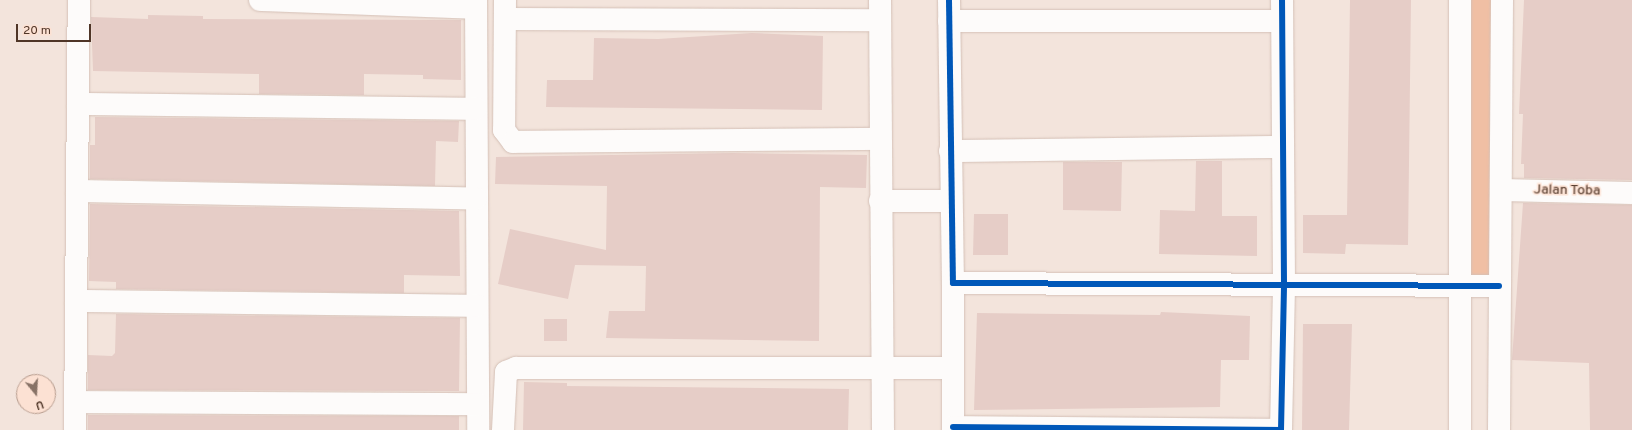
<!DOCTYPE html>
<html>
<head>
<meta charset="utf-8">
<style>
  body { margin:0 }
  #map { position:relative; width:1632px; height:430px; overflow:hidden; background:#f3e4dc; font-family:Overpass,sans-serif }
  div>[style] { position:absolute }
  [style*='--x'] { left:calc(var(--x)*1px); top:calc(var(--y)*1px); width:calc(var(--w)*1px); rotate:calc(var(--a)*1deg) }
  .green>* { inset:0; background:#f0bfa4 }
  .building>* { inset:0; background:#e6cdc7 }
  .roads { filter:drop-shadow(0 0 1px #d4c0b6) drop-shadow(0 0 1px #d4c0b6) }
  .minor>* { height:22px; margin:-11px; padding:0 11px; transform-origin:11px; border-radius:11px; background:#fdfbfa }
  .cycleway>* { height:6px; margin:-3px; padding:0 3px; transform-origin:3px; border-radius:3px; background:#0057b8 }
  span { translate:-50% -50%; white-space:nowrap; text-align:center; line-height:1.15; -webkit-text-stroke:3px #fce1d3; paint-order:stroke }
  .street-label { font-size:14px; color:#4f3527 }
  .north { position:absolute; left:16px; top:374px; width:40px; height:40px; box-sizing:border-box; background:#fce1d3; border:1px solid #b79c8e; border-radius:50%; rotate:162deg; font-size:11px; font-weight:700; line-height:16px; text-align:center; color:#4f3527 }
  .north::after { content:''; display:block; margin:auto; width:14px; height:18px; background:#887266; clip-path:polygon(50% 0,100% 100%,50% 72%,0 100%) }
  .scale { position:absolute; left:16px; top:24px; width:75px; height:18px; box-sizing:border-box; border:2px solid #4f3527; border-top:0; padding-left:5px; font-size:12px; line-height:14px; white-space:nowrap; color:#4f3527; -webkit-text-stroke:3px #fce1d3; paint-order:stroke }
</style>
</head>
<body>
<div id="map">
  <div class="green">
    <div style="clip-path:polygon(1459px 0,1501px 0,1499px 286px,1460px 286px)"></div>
  </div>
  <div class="building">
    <div style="clip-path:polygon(1350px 0,1411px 0,1408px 245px,1346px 244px,1345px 254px,1303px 253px,1303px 215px,1347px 215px)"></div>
    <div style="clip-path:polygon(1524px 0,1632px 0,1632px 180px,1524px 178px,1524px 164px,1521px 164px,1523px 114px,1519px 114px)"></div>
    <div style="clip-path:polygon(148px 15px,203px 16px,203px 19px,461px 20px,461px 80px,423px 79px,423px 75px,364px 74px,364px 95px,259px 94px,259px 74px,93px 71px,91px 17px,148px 19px)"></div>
    <div style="clip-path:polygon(752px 33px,823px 36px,822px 110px,546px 107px,547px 80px,593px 80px,594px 38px,658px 39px)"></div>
    <div style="clip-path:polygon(95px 117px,459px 121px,458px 142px,436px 141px,435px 186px,90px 179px,90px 145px,95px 145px)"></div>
    <div style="clip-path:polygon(733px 153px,867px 155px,866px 188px,820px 187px,819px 341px,606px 338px,609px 311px,645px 311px,646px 266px,575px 265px,568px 299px,498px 284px,510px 229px,606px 250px,607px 186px,495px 184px,496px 157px)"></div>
    <div style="clip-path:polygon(1196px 161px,1222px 161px,1222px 216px,1257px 216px,1257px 256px,1159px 254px,1160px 210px,1195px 211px)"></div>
    <div style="clip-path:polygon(1063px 162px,1122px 162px,1121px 211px,1063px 210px)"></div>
    <div style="clip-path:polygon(1523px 203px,1632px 205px,1632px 430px,1590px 430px,1589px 363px,1512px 360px)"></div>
    <div style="clip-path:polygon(90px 204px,459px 211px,460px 276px,404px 275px,404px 293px,116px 289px,116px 282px,89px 281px)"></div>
    <div style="clip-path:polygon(974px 214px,1008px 214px,1008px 255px,973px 255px)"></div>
    <div style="clip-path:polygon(1161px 312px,1250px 316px,1249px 360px,1221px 360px,1220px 407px,974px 410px,977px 313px,1160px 315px)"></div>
    <div style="clip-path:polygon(116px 314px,460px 318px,459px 391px,88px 390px,88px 355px,112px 356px,115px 353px)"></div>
    <div style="clip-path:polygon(544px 319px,567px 319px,567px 341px,544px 341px)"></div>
    <div style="clip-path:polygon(1303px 324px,1352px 324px,1349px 430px,1302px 430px)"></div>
    <div style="clip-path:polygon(524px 382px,567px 383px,567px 386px,849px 389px,848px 430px,523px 430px)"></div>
    <div style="clip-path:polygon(88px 415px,459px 416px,459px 430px,88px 430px)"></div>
  </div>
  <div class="roads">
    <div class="minor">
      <div style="--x:260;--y:0;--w:216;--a:2.1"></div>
      <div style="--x:476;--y:0;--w:430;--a:89.7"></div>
      <div style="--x:505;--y:0;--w:130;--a:90.4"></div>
      <div style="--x:504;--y:130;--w:15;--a:53"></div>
      <div style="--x:513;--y:142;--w:367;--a:-0.5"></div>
      <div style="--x:880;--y:0;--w:430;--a:89.6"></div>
      <div style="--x:949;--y:0;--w:283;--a:89.2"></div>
      <div style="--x:953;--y:283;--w:546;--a:0.31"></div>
      <div style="--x:506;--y:19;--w:374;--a:0.2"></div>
      <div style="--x:949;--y:21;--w:333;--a:0"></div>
      <div style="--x:78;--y:104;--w:398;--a:0.7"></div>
      <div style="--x:950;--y:151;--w:331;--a:-0.7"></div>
      <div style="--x:1502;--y:190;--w:130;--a:1.3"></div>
      <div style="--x:77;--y:191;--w:399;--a:1.1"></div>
      <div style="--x:880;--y:201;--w:70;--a:0"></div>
      <div style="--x:953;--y:283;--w:147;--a:90"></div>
      <div style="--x:76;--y:301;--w:401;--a:0.7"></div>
      <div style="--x:75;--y:402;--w:403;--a:0.3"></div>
      <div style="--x:953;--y:427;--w:328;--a:0.5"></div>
      <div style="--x:1281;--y:430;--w:147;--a:-88.8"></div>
      <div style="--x:1284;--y:283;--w:283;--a:-90.4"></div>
      <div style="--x:75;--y:430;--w:430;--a:-89.5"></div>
      <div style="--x:503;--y:430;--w:58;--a:-87"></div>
      <div style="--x:506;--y:372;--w:11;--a:-22"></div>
      <div style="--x:516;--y:368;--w:436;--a:0"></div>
      <div style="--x:1460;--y:430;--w:430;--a:-90"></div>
      <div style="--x:1499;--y:430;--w:430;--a:-89.6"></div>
    </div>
  </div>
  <div class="cycleway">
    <div style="--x:949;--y:0;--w:283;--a:89.2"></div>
    <div style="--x:953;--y:283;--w:546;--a:0.31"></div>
    <div style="--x:953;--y:427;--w:328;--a:0.5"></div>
    <div style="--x:1281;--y:430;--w:147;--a:-88.8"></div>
    <div style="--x:1284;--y:283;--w:283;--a:-90.4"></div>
  </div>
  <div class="street-label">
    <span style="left:1567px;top:191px;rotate:1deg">Jalan Toba</span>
  </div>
  <div class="north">U</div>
  <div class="scale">20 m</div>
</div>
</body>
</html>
